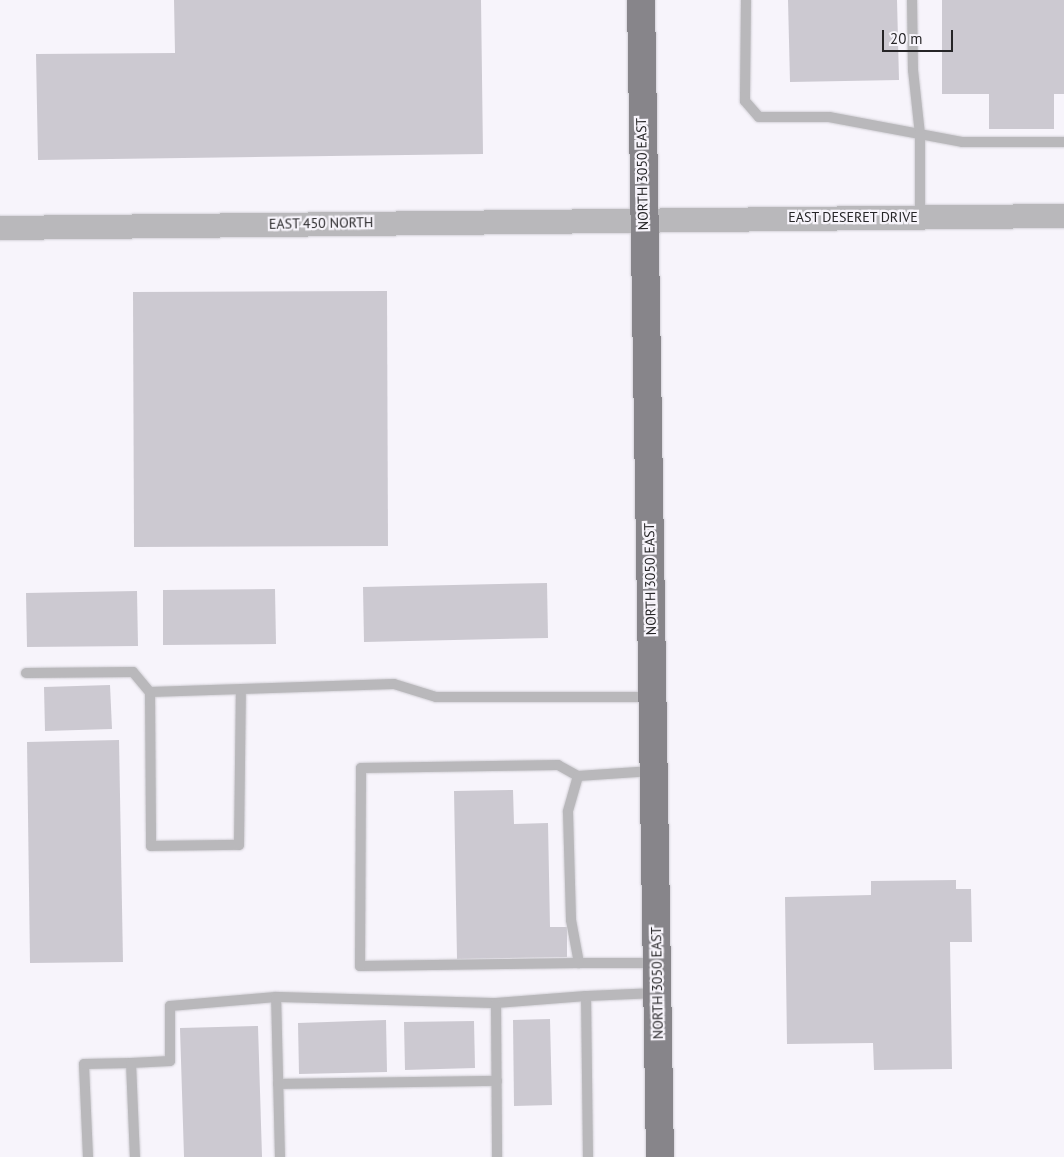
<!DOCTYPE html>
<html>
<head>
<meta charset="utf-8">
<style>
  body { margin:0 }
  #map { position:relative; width:1064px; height:1157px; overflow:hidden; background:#f7f4fb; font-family:"PT Sans",sans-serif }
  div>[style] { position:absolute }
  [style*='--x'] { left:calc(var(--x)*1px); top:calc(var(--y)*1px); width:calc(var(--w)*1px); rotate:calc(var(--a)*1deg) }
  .building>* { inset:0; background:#ccc9d1 }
  .roads { filter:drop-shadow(0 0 1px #d1cfd5) drop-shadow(0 0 1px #d1cfd5) }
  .service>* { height:10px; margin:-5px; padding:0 5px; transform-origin:5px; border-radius:5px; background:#b9b8bb }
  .tertiary>* { height:24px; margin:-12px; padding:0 12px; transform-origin:12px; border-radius:12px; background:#b9b8bb }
  .primary>* { height:28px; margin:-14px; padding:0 14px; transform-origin:14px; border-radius:14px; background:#87858a }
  span { translate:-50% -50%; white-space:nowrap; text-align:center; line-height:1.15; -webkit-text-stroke:4.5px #f7f4fb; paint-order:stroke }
  .street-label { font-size:14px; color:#262527 }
  .scale { position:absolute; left:882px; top:30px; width:71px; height:22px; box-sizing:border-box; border:2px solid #262527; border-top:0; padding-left:6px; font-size:15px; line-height:18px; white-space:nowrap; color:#262527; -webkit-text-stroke:4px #f7f4fb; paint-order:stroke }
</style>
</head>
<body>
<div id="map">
  <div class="building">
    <div style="clip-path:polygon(174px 0,481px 0,483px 154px,38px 160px,36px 54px,175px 53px)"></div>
    <div style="clip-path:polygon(788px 0,897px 0,899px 80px,790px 82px)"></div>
    <div style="clip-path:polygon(942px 0,1064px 0,1064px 94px,1054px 94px,1054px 129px,989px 129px,989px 94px,942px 94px)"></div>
    <div style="clip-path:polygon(387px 291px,388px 546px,134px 547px,133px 292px)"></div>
    <div style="clip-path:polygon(547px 583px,548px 638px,364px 642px,363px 587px)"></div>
    <div style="clip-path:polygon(275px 589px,276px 644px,163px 645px,163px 590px)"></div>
    <div style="clip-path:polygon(137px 591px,138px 646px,27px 647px,26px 593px)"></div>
    <div style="clip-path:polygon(110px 685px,112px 729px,45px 731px,44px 687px)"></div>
    <div style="clip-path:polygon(119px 740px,123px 962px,30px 963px,27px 742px)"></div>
    <div style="clip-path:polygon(513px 790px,514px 824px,548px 823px,550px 927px,567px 927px,567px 957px,457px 959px,454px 791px)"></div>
    <div style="clip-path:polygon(956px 880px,956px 889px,971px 889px,972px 942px,950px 942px,952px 1069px,874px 1070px,873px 1043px,787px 1044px,785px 897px,871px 895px,871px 881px)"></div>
    <div style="clip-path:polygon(550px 1019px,552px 1105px,514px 1106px,513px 1020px)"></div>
    <div style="clip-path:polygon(386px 1020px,387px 1072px,299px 1074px,298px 1023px)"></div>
    <div style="clip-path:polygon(474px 1021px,475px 1068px,405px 1070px,404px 1022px)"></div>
    <div style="clip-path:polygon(258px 1026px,262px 1157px,184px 1157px,180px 1028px)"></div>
  </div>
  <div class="roads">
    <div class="service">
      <div style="--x:746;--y:0;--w:101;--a:90.6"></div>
      <div style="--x:745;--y:101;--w:21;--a:49"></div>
      <div style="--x:759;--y:117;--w:70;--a:0"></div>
      <div style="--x:829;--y:117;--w:135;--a:10.6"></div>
      <div style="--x:962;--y:142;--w:102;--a:0"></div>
      <div style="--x:912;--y:0;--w:70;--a:89.2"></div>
      <div style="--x:913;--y:70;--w:64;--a:83.8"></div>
      <div style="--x:920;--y:134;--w:83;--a:90"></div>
      <div style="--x:26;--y:673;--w:107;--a:-0.5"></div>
      <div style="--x:133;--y:672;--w:26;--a:50"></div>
      <div style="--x:150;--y:692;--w:154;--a:89.6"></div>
      <div style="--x:151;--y:846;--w:88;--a:-0.7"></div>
      <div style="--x:239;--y:845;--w:154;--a:-89.3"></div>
      <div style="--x:150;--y:692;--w:244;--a:-1.9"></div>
      <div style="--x:394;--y:684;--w:44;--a:17.2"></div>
      <div style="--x:436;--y:697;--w:215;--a:0"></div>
      <div style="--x:578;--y:776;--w:37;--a:106"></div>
      <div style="--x:568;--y:812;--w:108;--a:88.4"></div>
      <div style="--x:571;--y:920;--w:44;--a:79.5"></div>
      <div style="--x:579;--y:963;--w:77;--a:0"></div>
      <div style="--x:579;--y:963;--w:219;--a:179.2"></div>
      <div style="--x:360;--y:966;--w:198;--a:-89.7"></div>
      <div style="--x:361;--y:768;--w:197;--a:-0.9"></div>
      <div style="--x:558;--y:765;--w:23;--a:29"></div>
      <div style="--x:578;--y:776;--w:74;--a:-3.9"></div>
      <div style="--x:496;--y:1003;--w:90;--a:-4.4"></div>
      <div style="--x:131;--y:1063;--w:39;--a:-3"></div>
      <div style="--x:170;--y:1061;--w:55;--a:-90"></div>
      <div style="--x:170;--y:1006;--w:106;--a:-4.9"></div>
      <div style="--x:278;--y:1084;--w:219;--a:-0.8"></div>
      <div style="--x:88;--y:1157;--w:93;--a:-92.5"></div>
      <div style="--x:84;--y:1064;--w:47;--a:-1.2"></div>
      <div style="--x:131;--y:1063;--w:94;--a:87.6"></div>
      <div style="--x:280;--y:1157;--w:160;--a:-91.4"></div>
      <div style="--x:276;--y:997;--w:220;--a:1.6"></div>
      <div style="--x:496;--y:1003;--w:154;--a:89.6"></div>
      <div style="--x:588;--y:1157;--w:161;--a:-90.7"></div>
      <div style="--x:586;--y:996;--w:71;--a:-2.4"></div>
    </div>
    <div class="tertiary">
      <div style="--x:0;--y:228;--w:1064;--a:-0.65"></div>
    </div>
    <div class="primary">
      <div style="--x:641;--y:0;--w:1157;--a:89.06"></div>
    </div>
  </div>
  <div class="street-label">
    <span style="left:642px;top:174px;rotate:-91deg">NORTH 3050 EAST</span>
    <span style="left:853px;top:217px">EAST DESERET DRIVE</span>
    <span style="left:321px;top:223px;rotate:-1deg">EAST 450 NORTH</span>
    <span style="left:650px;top:579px;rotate:-91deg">NORTH 3050 EAST</span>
    <span style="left:657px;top:983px;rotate:-91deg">NORTH 3050 EAST</span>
  </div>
  <div class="scale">20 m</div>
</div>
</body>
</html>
